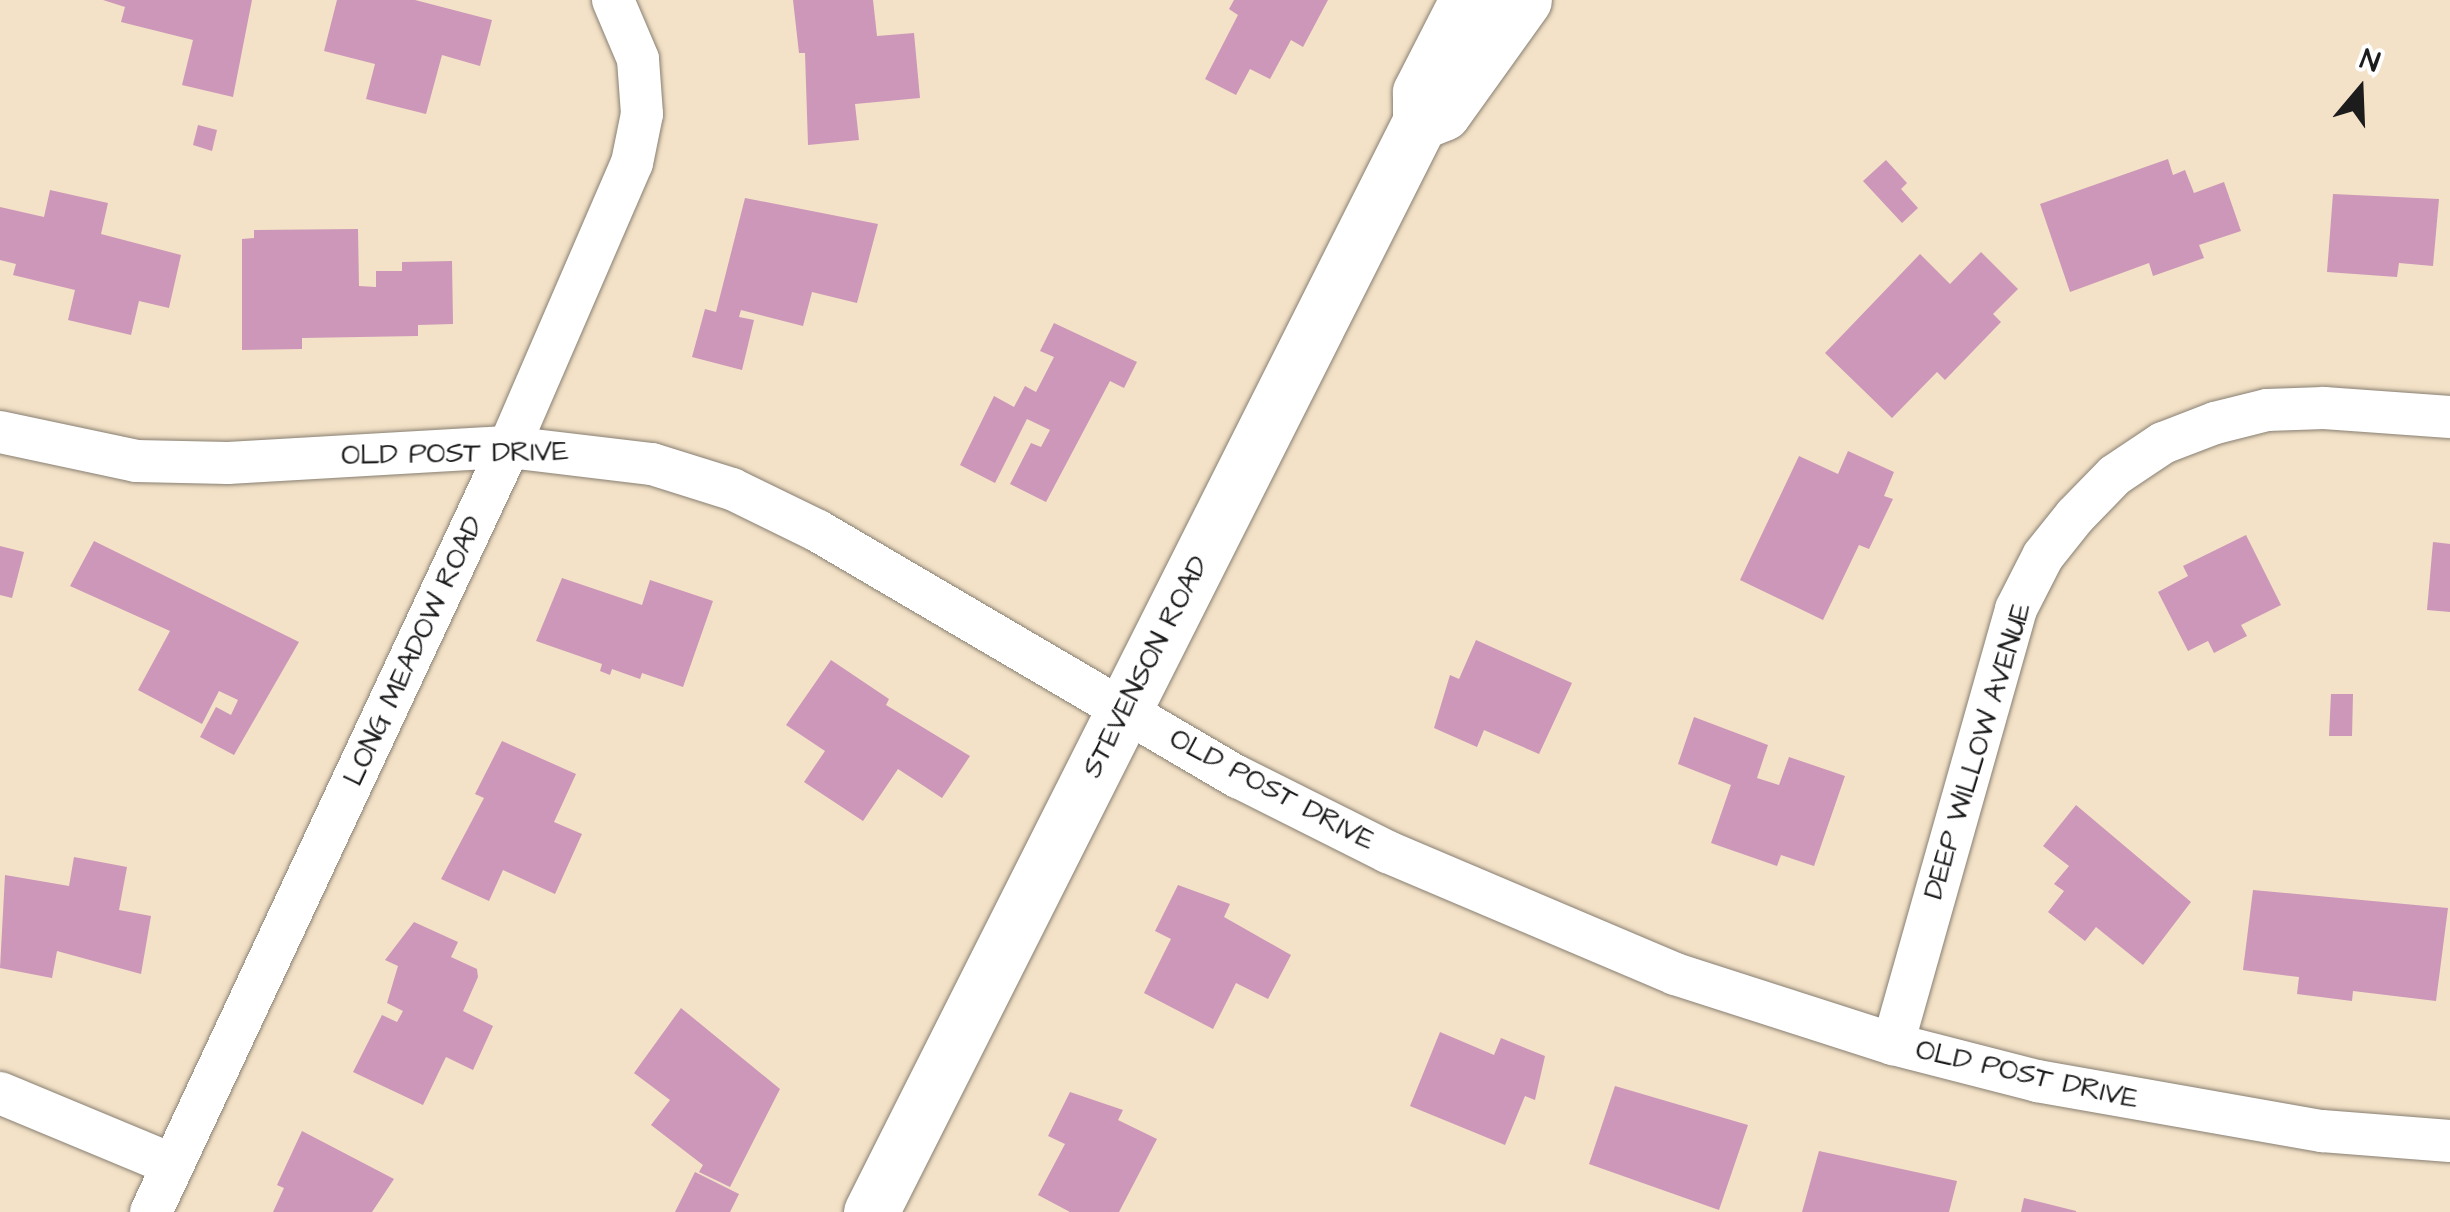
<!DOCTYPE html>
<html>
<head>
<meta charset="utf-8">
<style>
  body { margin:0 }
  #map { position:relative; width:2450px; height:1212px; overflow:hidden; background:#f3e2c7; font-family:"Architects Daughter",sans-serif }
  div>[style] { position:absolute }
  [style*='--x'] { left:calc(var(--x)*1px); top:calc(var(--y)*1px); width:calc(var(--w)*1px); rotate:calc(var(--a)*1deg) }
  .building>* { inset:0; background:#cc97b8 }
  .roads { filter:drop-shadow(0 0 2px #887f72) drop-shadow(0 0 2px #887f72) }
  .minor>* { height:42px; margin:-21px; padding:0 21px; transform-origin:21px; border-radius:21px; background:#fff }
  .secondary>* { height:55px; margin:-27.5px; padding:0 27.5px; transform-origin:27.5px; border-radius:27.5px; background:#fff }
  span { translate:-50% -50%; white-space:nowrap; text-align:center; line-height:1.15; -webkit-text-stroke:8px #fff; paint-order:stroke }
  .street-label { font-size:28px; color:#1c1c1c }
  .north { position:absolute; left:2310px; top:40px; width:100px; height:100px; -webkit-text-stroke:8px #fff; paint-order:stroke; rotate:19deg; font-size:28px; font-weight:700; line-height:40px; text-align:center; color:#1c1c1c }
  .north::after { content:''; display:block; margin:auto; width:35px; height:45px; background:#1c1c1c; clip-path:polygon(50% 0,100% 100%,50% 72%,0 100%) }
</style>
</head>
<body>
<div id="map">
  <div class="building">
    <div style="clip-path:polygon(103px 0,252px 0,233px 97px,182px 85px,193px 40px,121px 22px,125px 7px)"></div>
    <div style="clip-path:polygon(337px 0,415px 0,492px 20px,480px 66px,442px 55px,426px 114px,366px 99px,375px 64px,324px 51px)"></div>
    <div style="clip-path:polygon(793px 0,873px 0,877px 36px,914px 33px,920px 98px,855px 104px,859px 140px,808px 145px,805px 53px,799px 53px)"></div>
    <div style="clip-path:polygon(1234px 0,1328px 0,1303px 47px,1291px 40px,1270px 79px,1250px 69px,1236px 95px,1205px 79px,1238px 15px,1229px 9px)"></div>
    <div style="clip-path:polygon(198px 125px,217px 130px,212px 151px,193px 145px)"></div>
    <div style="clip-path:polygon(2168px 159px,2173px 175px,2185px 170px,2194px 193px,2224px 182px,2241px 231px,2199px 245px,2204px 258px,2153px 276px,2149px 263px,2070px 292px,2040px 204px)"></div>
    <div style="clip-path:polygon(1886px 160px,1907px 183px,1901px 189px,1918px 208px,1902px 223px,1863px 181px)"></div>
    <div style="clip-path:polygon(50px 190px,108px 203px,101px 234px,181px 255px,169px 308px,139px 301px,131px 335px,68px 320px,75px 290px,13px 275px,16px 264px,0 260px,0 207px,44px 217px)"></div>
    <div style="clip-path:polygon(2333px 194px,2439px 199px,2433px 266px,2399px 263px,2397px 277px,2327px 272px)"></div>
    <div style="clip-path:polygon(745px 198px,878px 224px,857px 303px,812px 292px,803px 326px,741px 310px,739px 317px,754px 320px,742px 370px,692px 357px,705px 309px,716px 312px)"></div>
    <div style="clip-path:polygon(358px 229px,359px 286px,376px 287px,376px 271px,402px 271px,402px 262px,452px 261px,453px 324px,418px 325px,418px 336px,302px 338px,302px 349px,242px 350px,242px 239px,254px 238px,254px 230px)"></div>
    <div style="clip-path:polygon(1981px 252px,2018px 289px,1993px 314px,2001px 322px,1945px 380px,1937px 372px,1892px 418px,1825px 353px,1920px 254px,1950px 284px)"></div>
    <div style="clip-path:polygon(1054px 323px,1137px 362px,1124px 388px,1110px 381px,1046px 502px,1010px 484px,1031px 443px,1041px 447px,1050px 430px,1027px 419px,995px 483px,960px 465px,994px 396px,1014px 407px,1025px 386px,1036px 392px,1054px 357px,1040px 351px)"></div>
    <div style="clip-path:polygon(1848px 451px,1894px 472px,1884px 496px,1893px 499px,1869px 549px,1859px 545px,1823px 620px,1740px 580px,1799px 456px,1838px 474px)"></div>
    <div style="clip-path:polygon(2246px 535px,2281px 605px,2241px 625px,2247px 636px,2214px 653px,2208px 641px,2188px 651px,2158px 592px,2188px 576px,2183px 566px)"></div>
    <div style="clip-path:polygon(94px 541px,299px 642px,234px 755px,200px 737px,216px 707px,231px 715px,238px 700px,219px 691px,202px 724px,138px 690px,170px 631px,70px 586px)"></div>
    <div style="clip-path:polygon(2433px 542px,2450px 544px,2450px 612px,2427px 610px)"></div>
    <div style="clip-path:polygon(0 546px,24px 552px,12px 598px,0 595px)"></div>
    <div style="clip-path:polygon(562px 578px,642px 605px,650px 580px,713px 601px,683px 687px,642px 673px,640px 679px,612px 669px,610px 675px,600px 671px,602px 664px,536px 641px)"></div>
    <div style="clip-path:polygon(1476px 640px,1572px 683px,1539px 754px,1484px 730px,1477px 747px,1434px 728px,1450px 675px,1459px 679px)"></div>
    <div style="clip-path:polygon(831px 660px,889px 699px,886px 705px,970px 756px,942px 798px,898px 769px,863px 821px,804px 782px,825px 751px,786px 725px)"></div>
    <div style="clip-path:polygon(2331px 694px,2353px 694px,2352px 736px,2329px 736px)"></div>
    <div style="clip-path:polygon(1694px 717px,1768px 745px,1757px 778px,1779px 785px,1789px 757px,1845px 776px,1814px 866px,1781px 855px,1777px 866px,1711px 843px,1731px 785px,1678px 764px)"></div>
    <div style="clip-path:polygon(502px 741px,576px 774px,554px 822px,582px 834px,555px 894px,503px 870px,489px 901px,441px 879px,484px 798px,475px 794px)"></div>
    <div style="clip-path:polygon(2076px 805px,2191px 902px,2143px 965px,2096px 927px,2085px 941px,2048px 912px,2064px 891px,2054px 884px,2069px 866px,2043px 846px)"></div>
    <div style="clip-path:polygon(74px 857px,127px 867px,119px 910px,151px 916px,141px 974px,57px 951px,52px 978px,0 968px,5px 875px,69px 886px)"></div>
    <div style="clip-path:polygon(1178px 885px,1230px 904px,1224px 917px,1291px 955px,1268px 999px,1236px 983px,1213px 1029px,1144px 993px,1171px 939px,1155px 931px)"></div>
    <div style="clip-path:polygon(2253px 890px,2448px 908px,2436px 1001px,2353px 991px,2352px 1001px,2297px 994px,2299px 977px,2243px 970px)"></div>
    <div style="clip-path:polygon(414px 922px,458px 942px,451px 957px,477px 969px,478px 977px,463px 1011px,493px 1026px,473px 1070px,446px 1057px,423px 1105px,353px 1072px,382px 1015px,397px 1022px,403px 1011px,387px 1003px,398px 966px,385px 960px)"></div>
    <div style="clip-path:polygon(681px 1008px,780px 1089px,730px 1187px,699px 1172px,703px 1165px,651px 1125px,670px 1100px,634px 1073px)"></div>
    <div style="clip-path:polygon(1440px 1032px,1494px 1055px,1501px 1038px,1545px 1056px,1535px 1100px,1525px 1096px,1505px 1145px,1410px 1106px)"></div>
    <div style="clip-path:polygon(1615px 1086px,1748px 1125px,1719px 1210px,1589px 1164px)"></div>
    <div style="clip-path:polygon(1070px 1092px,1123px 1110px,1118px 1120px,1157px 1139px,1119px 1212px,1070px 1212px,1038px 1195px,1065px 1144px,1048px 1136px)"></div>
    <div style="clip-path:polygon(302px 1131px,394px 1179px,372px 1212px,273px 1212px,284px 1188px,277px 1185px)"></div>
    <div style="clip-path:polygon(1819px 1151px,1957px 1181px,1949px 1212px,1802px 1212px)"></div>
    <div style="clip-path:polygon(695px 1172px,739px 1194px,730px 1212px,675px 1212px)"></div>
    <div style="clip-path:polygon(2024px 1198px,2076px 1211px,2076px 1212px,2021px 1212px)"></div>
  </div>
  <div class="roads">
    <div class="minor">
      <div style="--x:0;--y:432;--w:139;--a:12"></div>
      <div style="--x:136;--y:461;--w:92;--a:1.2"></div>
      <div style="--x:228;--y:463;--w:281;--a:-3.3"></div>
      <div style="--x:509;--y:447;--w:144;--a:6.8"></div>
      <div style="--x:652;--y:464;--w:84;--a:17.4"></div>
      <div style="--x:732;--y:489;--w:96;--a:26"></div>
      <div style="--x:818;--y:531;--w:487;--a:30.4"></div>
      <div style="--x:1238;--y:777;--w:168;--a:26.6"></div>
      <div style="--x:1388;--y:852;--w:312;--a:23"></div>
      <div style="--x:1675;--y:974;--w:229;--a:17.8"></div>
      <div style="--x:1893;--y:1044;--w:149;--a:14.4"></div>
      <div style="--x:2037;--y:1081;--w:289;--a:10"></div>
      <div style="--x:2322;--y:1131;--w:128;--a:4.5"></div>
      <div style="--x:1893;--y:1044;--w:452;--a:-74.2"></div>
      <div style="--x:2016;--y:609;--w:59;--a:-63"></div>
      <div style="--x:2043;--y:556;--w:51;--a:-51.3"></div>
      <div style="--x:2075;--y:516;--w:57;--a:-45.7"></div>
      <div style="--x:2115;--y:475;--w:58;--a:-33.7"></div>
      <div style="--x:2163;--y:443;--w:56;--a:-21"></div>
      <div style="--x:2215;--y:423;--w:54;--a:-14"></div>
      <div style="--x:2267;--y:410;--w:57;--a:-2"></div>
      <div style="--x:2324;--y:408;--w:126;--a:4.1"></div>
      <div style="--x:0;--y:1093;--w:187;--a:22.6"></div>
      <div style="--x:151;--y:1212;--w:845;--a:-64.92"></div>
      <div style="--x:509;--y:447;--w:309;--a:-66.6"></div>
      <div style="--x:632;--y:163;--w:50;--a:-78.5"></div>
      <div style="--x:642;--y:114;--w:55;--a:-94.2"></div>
      <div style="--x:638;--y:59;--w:64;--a:-113"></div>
    </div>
    <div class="secondary">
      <div style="--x:1428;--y:119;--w:16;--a:-22"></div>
      <div style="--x:1443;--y:113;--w:139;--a:-54.4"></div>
      <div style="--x:871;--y:1212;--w:1220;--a:-63.27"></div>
      <div style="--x:1420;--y:122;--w:30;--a:-90"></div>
      <div style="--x:1420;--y:92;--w:103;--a:-62.9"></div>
    </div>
  </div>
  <div class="street-label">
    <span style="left:455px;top:454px;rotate:-1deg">OLD POST DRIVE</span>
    <span style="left:414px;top:651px;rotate:-65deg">LONG MEADOW ROAD</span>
    <span style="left:1146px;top:667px;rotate:-63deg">STEVENSON ROAD</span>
    <span style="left:1978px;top:751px;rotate:-73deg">DEEP WILLOW AVENUE</span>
    <span style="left:1272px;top:790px;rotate:28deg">OLD POST DRIVE</span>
    <span style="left:2027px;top:1075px;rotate:13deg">OLD POST DRIVE</span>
  </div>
  <div class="north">N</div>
</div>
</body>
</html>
